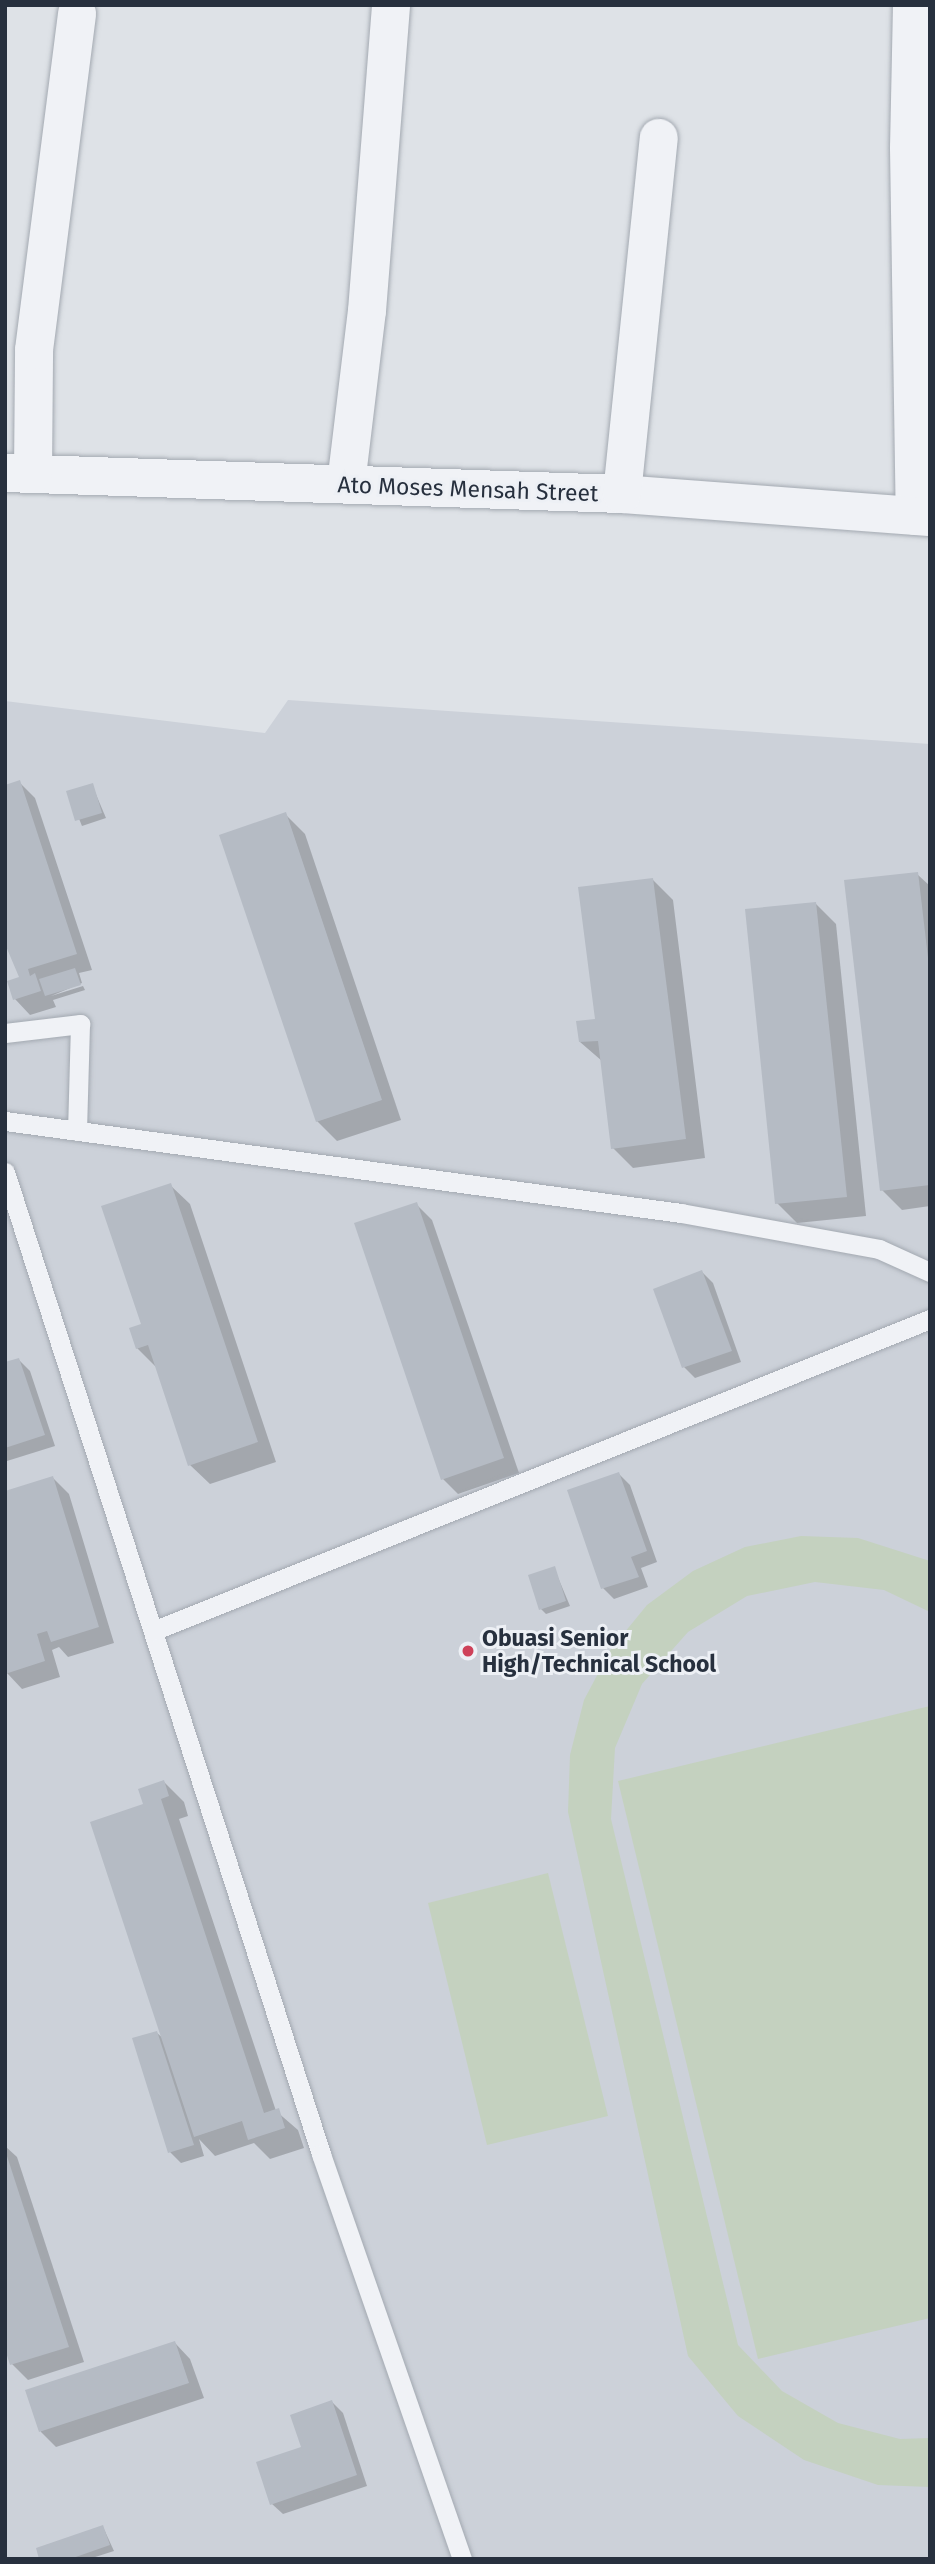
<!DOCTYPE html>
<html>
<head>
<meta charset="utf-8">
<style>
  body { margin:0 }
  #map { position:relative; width:935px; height:2564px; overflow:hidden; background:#dee2e7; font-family:"Fira Sans",sans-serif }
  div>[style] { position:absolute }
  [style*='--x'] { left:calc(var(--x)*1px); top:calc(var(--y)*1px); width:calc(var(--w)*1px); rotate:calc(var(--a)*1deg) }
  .built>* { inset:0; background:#ccd1d9 }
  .green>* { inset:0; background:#c4d1bf }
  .shadow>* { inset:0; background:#0003 }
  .building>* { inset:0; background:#b5bbc4 }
  .roads { filter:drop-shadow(0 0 2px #a3a9b1) drop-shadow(0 0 2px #a3a9b1) }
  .service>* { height:19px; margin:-9.5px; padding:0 9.5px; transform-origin:9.5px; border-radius:9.5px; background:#f0f2f6 }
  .minor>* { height:38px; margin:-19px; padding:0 19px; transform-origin:19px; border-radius:19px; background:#f0f2f6 }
  .dots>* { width:19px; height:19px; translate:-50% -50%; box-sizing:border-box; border:4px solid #edf0f5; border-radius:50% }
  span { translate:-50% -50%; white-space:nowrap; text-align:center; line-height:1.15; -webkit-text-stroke:6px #edf0f5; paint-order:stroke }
  .street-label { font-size:23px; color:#27303e }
  .poi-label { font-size:23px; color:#27303e; font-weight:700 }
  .left { translate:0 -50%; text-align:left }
  .frame { position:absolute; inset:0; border:7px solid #27303e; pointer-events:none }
</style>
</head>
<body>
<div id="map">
  <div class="built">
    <div style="clip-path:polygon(288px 700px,930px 744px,930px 2559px,5px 2559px,5px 701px,265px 733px)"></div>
  </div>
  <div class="green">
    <div style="clip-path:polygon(801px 1536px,858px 1538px,930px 1561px,930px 1612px,884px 1590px,815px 1582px,747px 1596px,688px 1632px,642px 1684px,615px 1748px,611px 1819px,738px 2345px,782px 2391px,838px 2423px,900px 2439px,930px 2438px,930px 2487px,878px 2485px,804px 2460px,738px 2416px,688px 2356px,568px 1812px,570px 1755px,584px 1700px,611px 1649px,647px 1605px,693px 1571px,745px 1547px)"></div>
    <div style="clip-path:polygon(930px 1706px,930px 2318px,758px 2359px,618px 1781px)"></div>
    <div style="clip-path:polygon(548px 1873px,608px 2116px,487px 2145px,428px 1903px)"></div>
  </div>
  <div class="shadow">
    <div style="clip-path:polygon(19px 782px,35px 798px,92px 970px,79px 973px,82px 983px,51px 996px,83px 986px,85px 990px,53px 1000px,56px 1007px,30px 1015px,15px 999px,22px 978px)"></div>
    <div style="clip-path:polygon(92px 785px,106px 818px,82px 826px,68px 792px)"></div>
    <div style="clip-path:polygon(285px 814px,305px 834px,401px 1120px,337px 1141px,317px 1121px)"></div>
    <div style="clip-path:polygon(917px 874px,930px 886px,930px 1206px,902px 1210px,882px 1190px)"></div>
    <div style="clip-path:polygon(653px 880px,673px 900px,705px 1158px,633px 1168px,613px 1148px,602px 1061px,580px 1042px,597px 1020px)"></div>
    <div style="clip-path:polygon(816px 904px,836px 924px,866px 1216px,797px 1223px,777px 1203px)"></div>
    <div style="clip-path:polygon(170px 1185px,190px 1204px,276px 1462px,210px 1484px,190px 1465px,158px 1369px,137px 1348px)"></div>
    <div style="clip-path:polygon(416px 1204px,432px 1220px,519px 1473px,458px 1494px,443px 1479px)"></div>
    <div style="clip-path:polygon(702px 1272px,713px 1283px,741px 1362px,695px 1378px,684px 1367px,655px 1290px)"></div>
    <div style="clip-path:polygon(19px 1360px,30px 1371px,55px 1446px,7px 1461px,5px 1364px)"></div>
    <div style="clip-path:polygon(619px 1474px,630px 1485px,657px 1562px,641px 1568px,648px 1587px,614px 1599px,603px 1588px)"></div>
    <div style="clip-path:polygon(53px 1478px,69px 1494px,114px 1643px,68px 1657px,59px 1647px,52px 1650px,60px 1677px,22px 1689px,7px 1673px)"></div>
    <div style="clip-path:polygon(554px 1568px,570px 1606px,546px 1614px,541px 1609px)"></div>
    <div style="clip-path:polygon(164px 1782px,184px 1802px,188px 1816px,179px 1819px,276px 2111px,298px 2130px,304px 2148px,270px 2159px,254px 2143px,215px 2156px,199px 2139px,204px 2156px,181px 2163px,170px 2152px,157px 2033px,164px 2039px,145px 1805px)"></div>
    <div style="clip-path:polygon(5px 2146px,17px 2157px,84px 2362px,28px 2380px,12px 2364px,5px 2343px)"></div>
    <div style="clip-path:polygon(175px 2343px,190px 2359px,204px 2398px,56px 2447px,41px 2432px,28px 2391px)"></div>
    <div style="clip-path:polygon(332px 2402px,343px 2413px,367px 2486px,283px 2514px,272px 2504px)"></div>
    <div style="clip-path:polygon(103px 2527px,114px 2551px,89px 2559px,41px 2559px)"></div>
  </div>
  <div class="building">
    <div style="clip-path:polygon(20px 780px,77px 954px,28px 969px,30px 976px,35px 973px,41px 991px,13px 1000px,7px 981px,19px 977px,5px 944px,5px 785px)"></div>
    <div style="clip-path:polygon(93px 783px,102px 813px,75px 821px,66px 791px)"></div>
    <div style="clip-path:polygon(286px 812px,382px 1100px,316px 1122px,219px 835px)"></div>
    <div style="clip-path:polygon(918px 872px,930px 975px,930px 1185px,880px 1191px,844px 880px)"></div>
    <div style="clip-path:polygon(653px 878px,686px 1139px,611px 1149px,598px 1041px,579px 1042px,576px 1021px,595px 1019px,578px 887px)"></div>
    <div style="clip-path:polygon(816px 902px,847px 1197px,775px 1204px,745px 909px)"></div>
    <div style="clip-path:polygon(75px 968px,81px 985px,45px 996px,39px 979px)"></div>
    <div style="clip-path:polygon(171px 1183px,258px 1442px,188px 1466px,148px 1345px,136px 1349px,129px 1328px,141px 1324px,101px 1206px)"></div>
    <div style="clip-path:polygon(417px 1202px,504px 1458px,441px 1480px,354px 1223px)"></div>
    <div style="clip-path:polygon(702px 1270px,732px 1351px,682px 1368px,653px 1289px)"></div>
    <div style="clip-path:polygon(19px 1358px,45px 1435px,5px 1448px,5px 1362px)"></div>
    <div style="clip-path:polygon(619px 1472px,647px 1551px,631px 1557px,639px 1577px,601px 1589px,567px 1490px)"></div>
    <div style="clip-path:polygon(53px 1476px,99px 1627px,51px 1642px,47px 1631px,37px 1634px,45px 1661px,5px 1674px,5px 1491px)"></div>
    <div style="clip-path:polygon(555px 1566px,566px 1601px,539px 1610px,528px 1575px)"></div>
    <div style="clip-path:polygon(164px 1780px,169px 1796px,161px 1799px,264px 2113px,279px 2108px,285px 2128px,248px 2140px,242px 2121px,194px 2137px,90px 1822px,143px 1804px,138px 1789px)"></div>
    <div style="clip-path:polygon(157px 2031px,194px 2145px,168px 2153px,132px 2038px)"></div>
    <div style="clip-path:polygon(6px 2153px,69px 2347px,10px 2365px,5px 2349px)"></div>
    <div style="clip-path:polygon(175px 2341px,189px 2383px,39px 2432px,25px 2390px)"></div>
    <div style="clip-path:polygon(332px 2400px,357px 2475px,270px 2505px,256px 2462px,301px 2447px,290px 2415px)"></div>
    <div style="clip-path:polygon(103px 2525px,110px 2545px,70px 2559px,39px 2559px,36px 2548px)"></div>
  </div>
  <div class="roads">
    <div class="service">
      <div style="--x:5;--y:1033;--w:76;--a:-6.8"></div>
      <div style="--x:80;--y:1024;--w:107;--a:91.6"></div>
      <div style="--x:5;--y:1121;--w:682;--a:7.75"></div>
      <div style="--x:681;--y:1213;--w:201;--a:10.3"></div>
      <div style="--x:879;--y:1249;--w:56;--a:24.3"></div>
      <div style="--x:5;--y:1172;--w:1032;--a:72.16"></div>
      <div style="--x:321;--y:2154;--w:429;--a:70.8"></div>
      <div style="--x:153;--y:1631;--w:837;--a:-21.88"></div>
    </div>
    <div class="minor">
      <div style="--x:912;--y:5;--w:143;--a:91.2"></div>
      <div style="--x:909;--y:148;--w:368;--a:89.1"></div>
      <div style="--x:5;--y:473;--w:617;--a:1.95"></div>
      <div style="--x:622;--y:494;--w:309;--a:4.3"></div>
      <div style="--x:33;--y:473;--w:123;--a:-89.5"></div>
      <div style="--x:34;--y:350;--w:339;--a:-82.7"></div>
      <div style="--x:346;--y:484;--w:174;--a:-83.1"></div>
      <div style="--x:367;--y:311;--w:307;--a:-85.5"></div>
      <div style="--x:622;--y:494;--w:358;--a:-84.1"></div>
    </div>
  </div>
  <div class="dots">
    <div style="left:468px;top:1651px;background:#ce4159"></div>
  </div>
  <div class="street-label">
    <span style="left:468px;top:489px;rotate:2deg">Ato Moses Mensah Street</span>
  </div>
  <div class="poi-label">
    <span class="left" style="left:482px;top:1651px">Obuasi Senior<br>High/Technical School</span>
  </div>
  <div class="frame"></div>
</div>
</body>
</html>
